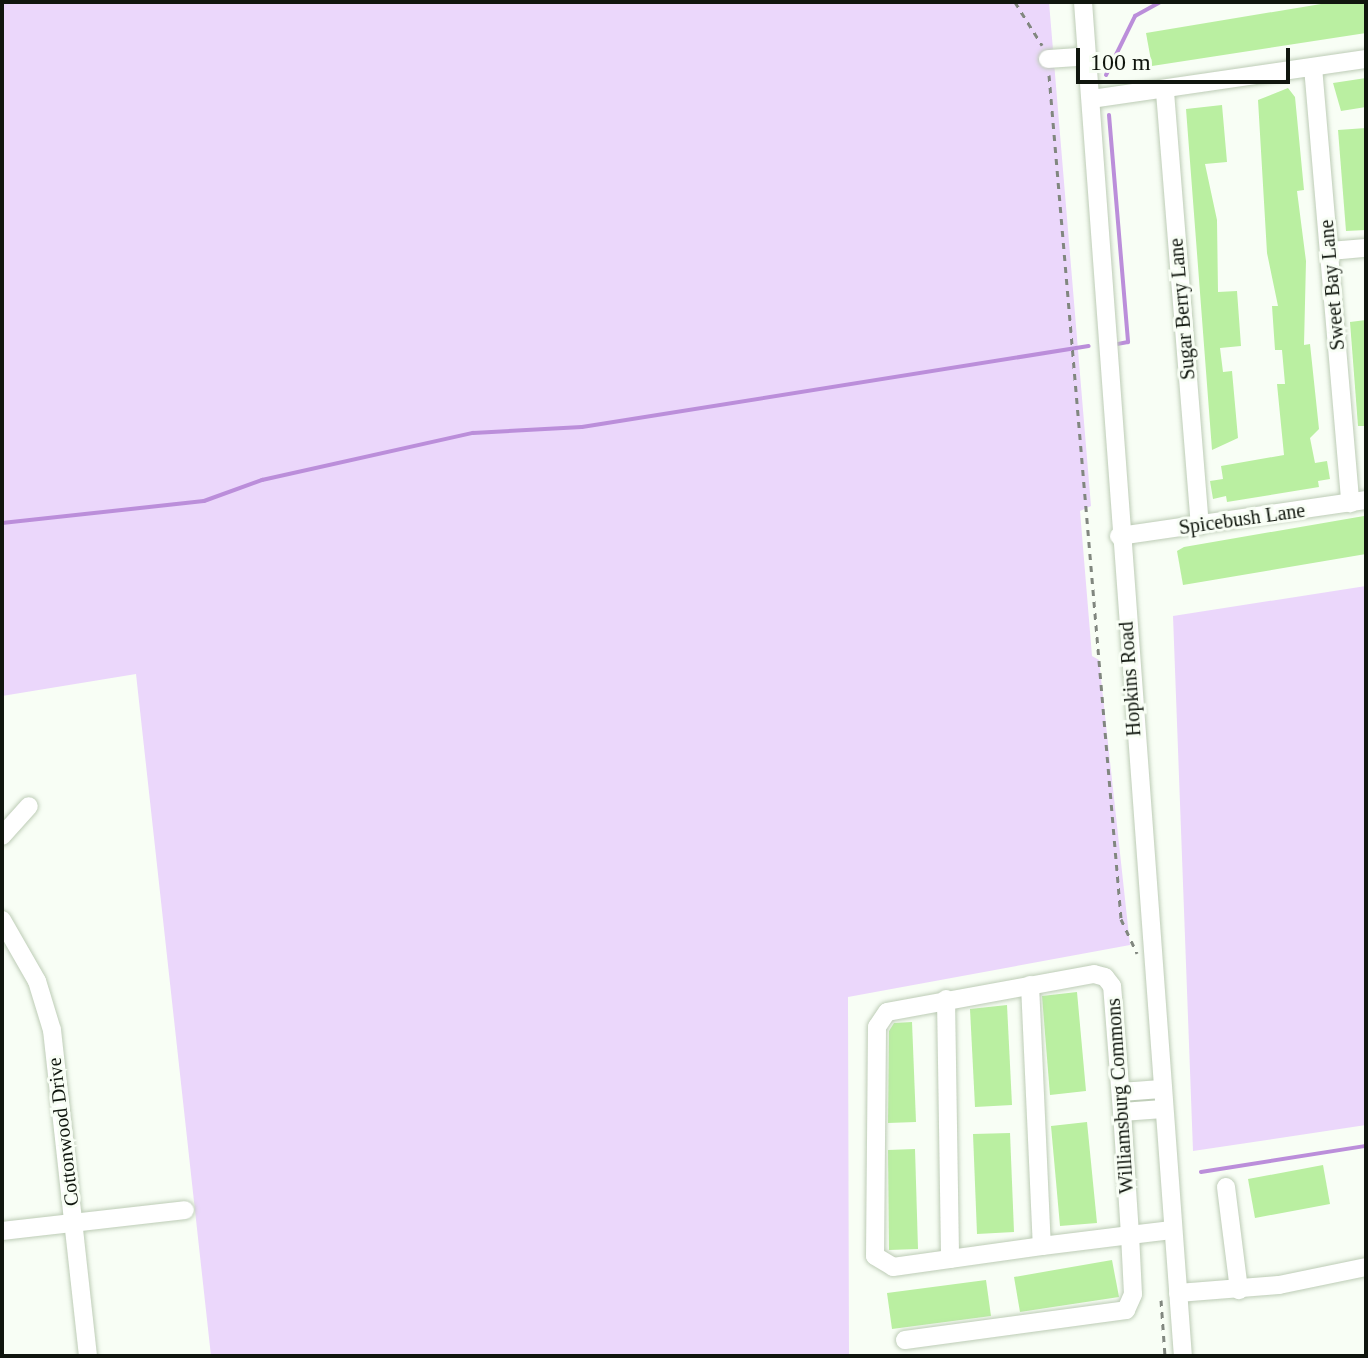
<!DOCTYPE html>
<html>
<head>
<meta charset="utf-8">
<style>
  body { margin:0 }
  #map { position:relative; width:1368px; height:1358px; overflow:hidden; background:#f8fef5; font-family:Georgia,serif }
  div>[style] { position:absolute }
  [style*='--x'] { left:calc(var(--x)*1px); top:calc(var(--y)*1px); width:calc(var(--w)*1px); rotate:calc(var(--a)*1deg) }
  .green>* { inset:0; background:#ebd7fb }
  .stream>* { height:4px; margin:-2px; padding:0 2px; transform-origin:2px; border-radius:2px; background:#bb8eda }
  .building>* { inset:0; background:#baefa1 }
  .path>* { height:3px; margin-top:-1.5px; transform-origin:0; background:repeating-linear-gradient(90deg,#81877f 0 6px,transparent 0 12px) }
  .roads { filter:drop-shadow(0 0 2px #bdccb6) drop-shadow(0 0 2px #bdccb6) }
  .minor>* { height:18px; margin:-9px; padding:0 9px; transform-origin:9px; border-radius:9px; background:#fff }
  span { translate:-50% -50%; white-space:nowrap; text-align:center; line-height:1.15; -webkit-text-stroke:6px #f8fef5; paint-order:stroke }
  .street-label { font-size:20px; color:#10160e }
  .frame { position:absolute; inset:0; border:4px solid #10160e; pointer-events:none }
  .scale { position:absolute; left:1076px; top:48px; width:214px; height:36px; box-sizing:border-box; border:4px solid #10160e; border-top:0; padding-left:10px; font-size:24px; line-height:28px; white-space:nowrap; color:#10160e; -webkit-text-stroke:6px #f8fef5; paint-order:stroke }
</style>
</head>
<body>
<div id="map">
  <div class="green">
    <div style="clip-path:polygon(2px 2px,1049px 2px,1091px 506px,1080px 511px,1092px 656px,1099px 660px,1130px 945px,848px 997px,849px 1356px,211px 1356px,136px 674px,2px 696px)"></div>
    <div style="clip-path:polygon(1366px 586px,1366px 1125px,1193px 1151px,1173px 616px)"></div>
  </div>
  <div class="stream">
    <div style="--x:1106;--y:75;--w:66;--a:-63.8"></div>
    <div style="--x:1135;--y:16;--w:29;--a:-29"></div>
    <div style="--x:1109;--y:115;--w:228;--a:85.2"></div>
    <div style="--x:1128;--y:342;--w:10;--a:169"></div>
    <div style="--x:2;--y:523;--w:203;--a:-6.2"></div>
    <div style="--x:204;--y:501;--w:62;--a:-19.9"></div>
    <div style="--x:262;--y:480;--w:216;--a:-12.6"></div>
    <div style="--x:473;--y:433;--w:109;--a:-3.2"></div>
    <div style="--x:582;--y:427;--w:513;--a:-9.08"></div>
    <div style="--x:1201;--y:1172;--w:167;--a:-9"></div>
  </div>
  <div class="building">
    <div style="clip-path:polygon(1333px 2px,1366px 2px,1366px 33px,1152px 66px,1146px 33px)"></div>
    <div style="clip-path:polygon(1366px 78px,1366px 107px,1341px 111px,1333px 83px)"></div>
    <div style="clip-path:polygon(1288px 88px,1295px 97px,1304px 190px,1297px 191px,1306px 261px,1304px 345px,1310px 344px,1319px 429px,1310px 438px,1315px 463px,1327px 461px,1330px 479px,1318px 481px,1319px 487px,1227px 502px,1226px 496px,1213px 499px,1210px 481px,1223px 479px,1221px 466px,1284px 455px,1277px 384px,1285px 384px,1282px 350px,1275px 350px,1272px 306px,1278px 306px,1267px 253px,1258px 100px)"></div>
    <div style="clip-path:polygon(1222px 105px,1227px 162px,1205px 164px,1217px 220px,1218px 292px,1237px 291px,1241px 346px,1220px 348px,1223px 372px,1232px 371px,1238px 438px,1212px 450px,1186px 109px)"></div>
    <div style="clip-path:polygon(1366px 128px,1366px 230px,1346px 231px,1338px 130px)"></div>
    <div style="clip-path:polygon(1366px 320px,1366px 426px,1358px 426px,1350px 322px)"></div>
    <div style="clip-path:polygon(1364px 516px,1366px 554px,1183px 585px,1177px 551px,1184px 547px)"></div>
    <div style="clip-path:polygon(1077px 992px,1086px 1091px,1050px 1095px,1042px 996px)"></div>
    <div style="clip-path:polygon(1007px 1005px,1012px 1105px,975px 1107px,970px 1009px)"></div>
    <div style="clip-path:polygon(912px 1022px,916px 1122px,888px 1123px,889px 1031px,894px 1023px)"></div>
    <div style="clip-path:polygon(1087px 1122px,1097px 1223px,1060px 1226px,1051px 1126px)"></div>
    <div style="clip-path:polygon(1010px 1133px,1014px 1232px,977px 1234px,973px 1134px)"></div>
    <div style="clip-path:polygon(915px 1149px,918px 1249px,889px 1250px,888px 1150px)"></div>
    <div style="clip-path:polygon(1323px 1165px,1330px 1204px,1255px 1218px,1248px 1179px)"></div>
    <div style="clip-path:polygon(1112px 1260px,1119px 1297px,1020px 1312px,1014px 1277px)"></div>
    <div style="clip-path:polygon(986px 1280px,991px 1316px,892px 1329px,887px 1293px)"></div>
  </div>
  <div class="path">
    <div style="--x:1015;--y:2;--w:51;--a:57.9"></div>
    <div style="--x:1049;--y:75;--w:847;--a:85.12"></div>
    <div style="--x:1121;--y:919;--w:38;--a:65"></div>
    <div style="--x:1161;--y:1300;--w:56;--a:85.9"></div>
  </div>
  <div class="roads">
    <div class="minor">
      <div style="--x:1083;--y:2;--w:1358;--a:85.78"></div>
      <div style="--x:1048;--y:59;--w:39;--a:-4"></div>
      <div style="--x:1313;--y:67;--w:438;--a:85.1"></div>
      <div style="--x:1165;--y:92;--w:435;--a:85.4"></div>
      <div style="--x:1091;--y:99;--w:278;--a:-8.3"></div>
      <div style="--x:1330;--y:251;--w:36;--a:-5"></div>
      <div style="--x:1119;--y:536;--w:250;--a:-8.3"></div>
      <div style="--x:2;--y:836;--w:40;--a:-48"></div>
      <div style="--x:2;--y:920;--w:70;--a:60.2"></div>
      <div style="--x:37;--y:981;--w:51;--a:73"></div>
      <div style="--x:52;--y:1030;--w:328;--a:83.7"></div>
      <div style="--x:1030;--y:985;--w:261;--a:87.4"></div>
      <div style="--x:946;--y:999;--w:260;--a:89.1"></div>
      <div style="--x:1121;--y:1092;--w:40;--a:-4.3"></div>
      <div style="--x:1122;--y:1112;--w:41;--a:-4.2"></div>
      <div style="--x:1226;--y:1187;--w:104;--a:82.8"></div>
      <div style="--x:2;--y:1231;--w:184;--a:-6.5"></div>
      <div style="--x:1178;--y:1293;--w:101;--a:-4.5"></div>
      <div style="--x:1279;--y:1285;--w:89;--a:-11.7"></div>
      <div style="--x:905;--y:1340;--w:223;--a:-7.7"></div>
      <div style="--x:1126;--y:1310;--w:17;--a:-66"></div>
      <div style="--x:1133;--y:1294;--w:59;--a:-92.9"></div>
      <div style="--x:1130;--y:1235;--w:123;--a:-93.7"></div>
      <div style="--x:1122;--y:1112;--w:126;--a:-94.5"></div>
      <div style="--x:1112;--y:986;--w:11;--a:-128"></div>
      <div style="--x:1105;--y:977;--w:11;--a:-165"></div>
      <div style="--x:1094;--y:974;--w:210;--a:169.6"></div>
      <div style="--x:887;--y:1012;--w:18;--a:124"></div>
      <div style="--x:877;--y:1027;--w:229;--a:90.5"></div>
      <div style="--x:875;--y:1256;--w:21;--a:31"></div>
      <div style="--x:893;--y:1267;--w:150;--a:-8"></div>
      <div style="--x:1042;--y:1246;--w:89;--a:-7.1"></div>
      <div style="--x:1130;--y:1235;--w:42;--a:-6.8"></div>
    </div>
  </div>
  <div class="street-label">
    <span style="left:1332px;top:285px;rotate:-95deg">Sweet Bay Lane</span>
    <span style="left:1182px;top:309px;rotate:-95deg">Sugar Berry Lane</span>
    <span style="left:1242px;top:519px;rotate:-8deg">Spicebush Lane</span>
    <span style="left:1130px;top:679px;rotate:-94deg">Hopkins Road</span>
    <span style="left:1120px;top:1096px;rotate:-94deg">Williamsburg Commons</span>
    <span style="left:63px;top:1132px;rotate:-97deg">Cottonwood Drive</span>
  </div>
  <div class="frame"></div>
  <div class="scale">100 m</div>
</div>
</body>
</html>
